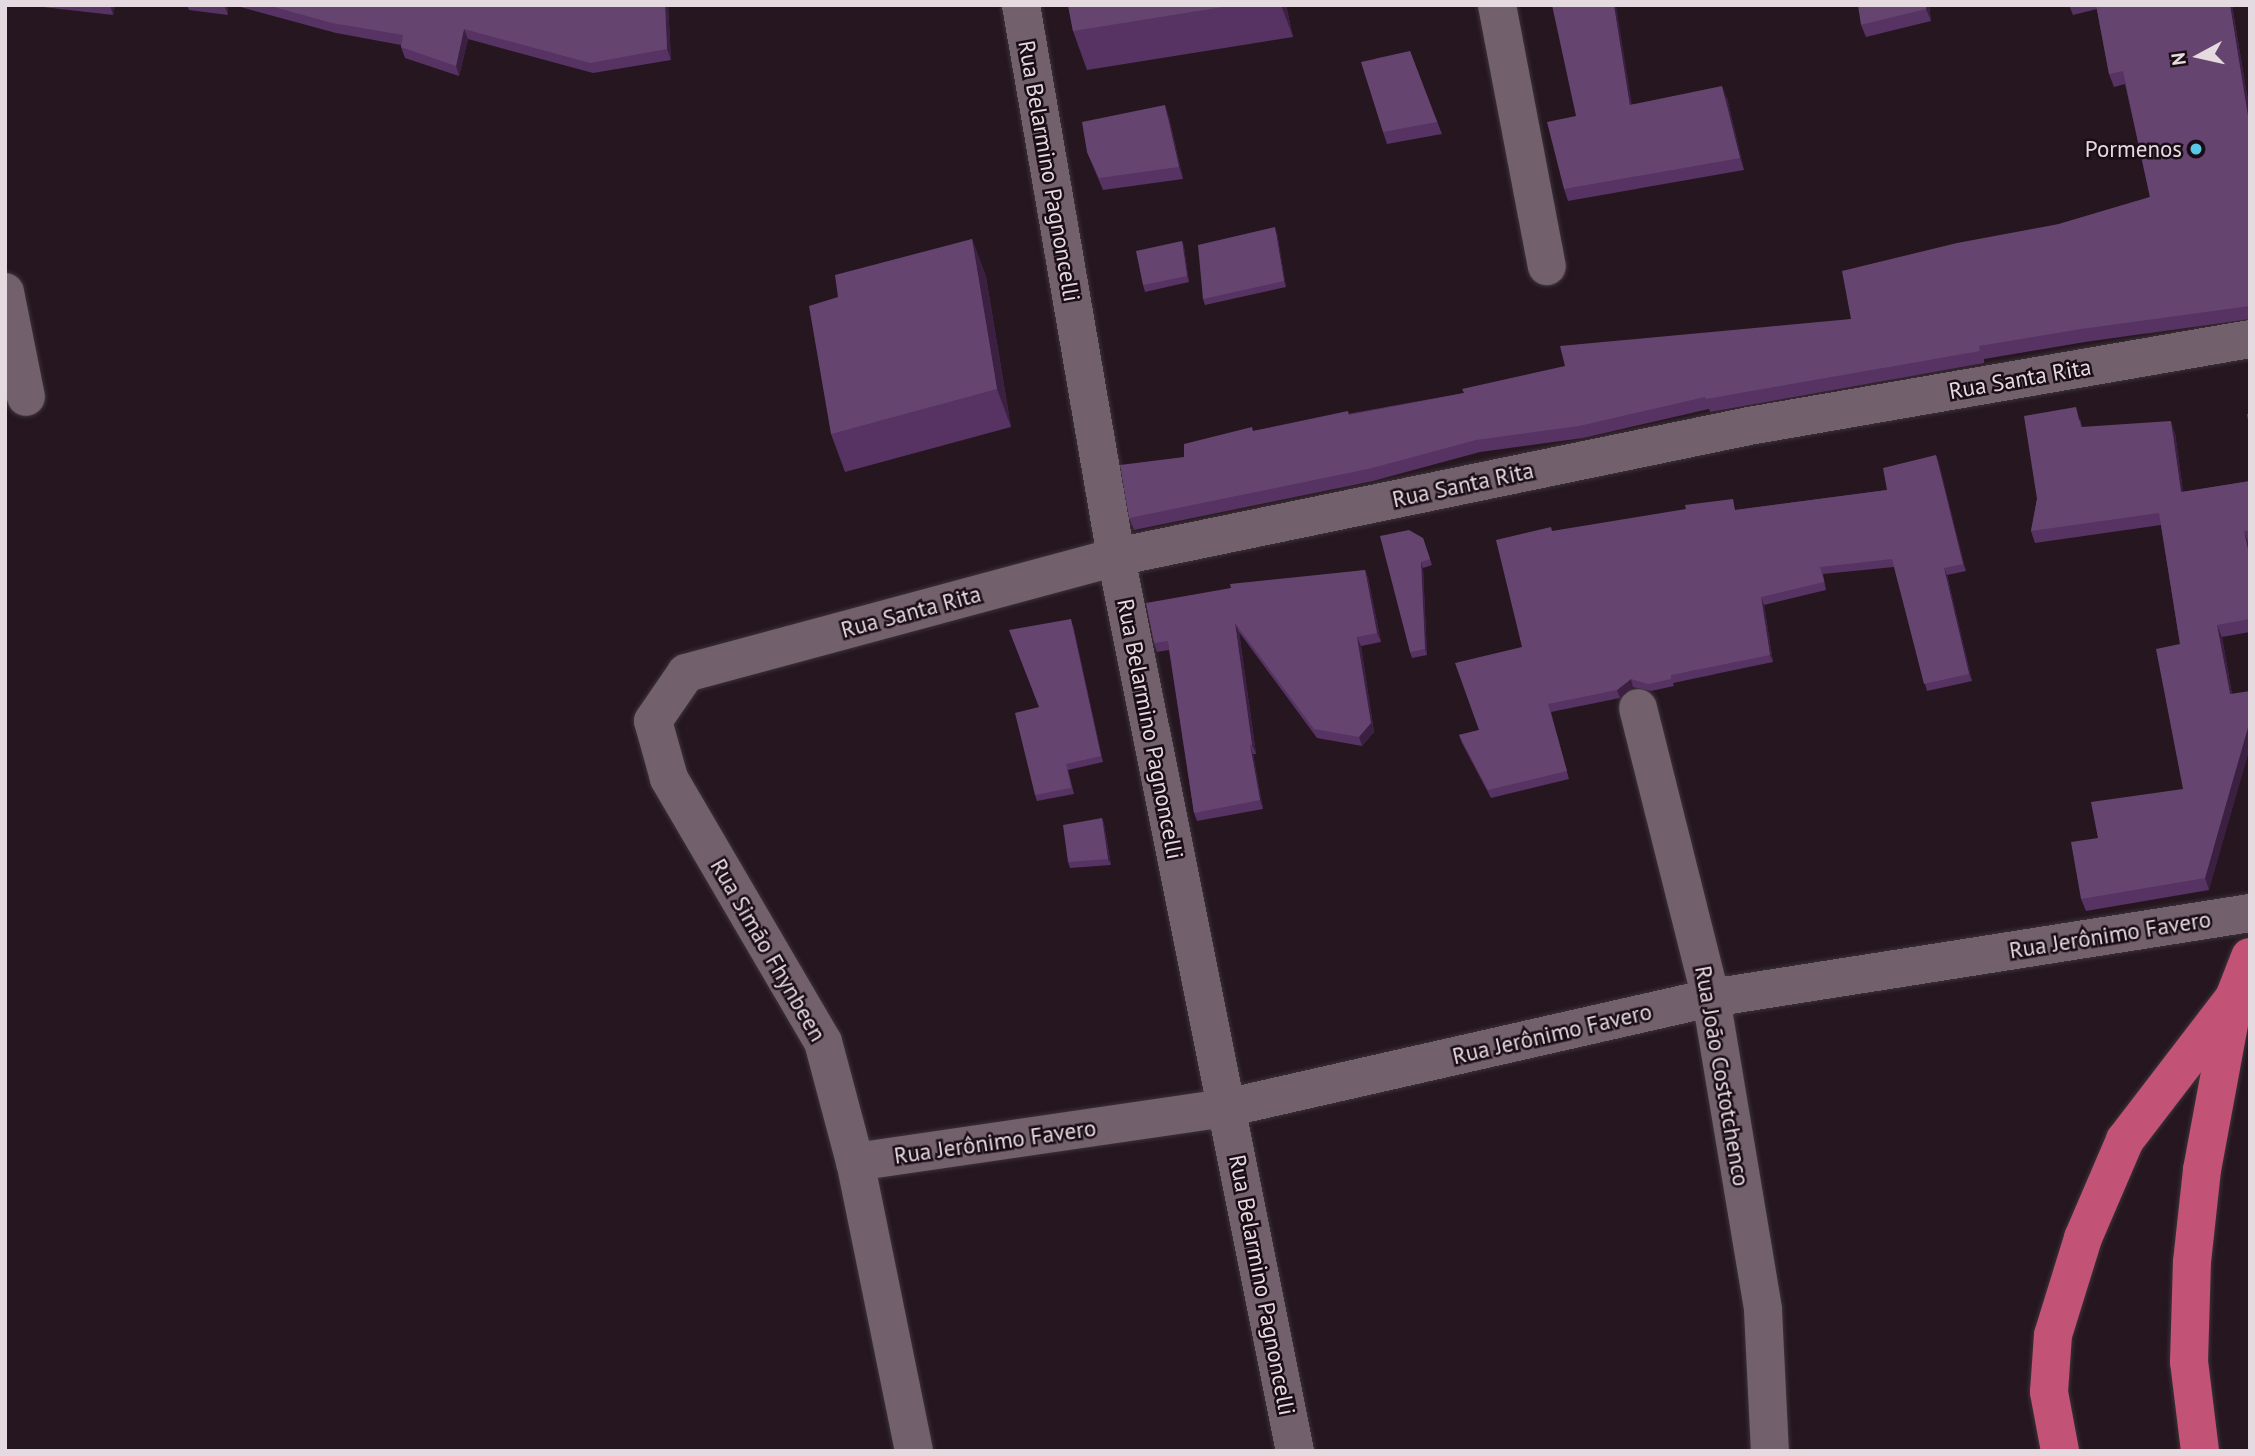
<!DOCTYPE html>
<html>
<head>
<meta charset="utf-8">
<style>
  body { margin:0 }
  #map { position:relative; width:2255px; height:1456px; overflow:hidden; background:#251620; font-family:"PT Sans",sans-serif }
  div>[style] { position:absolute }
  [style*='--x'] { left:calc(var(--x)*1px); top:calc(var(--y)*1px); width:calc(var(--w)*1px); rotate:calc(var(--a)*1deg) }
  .roads { filter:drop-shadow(0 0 2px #3d3238) drop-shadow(0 0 2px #3d3238) }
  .minor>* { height:38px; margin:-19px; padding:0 19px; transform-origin:19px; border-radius:19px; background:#72606c }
  .trunk>* { height:38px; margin:-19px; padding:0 19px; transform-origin:19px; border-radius:19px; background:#c25276 }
  .wall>* { inset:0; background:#563362 }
  .shaded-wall>* { inset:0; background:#3c2042 }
  .building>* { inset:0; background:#654570 }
  .dots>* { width:19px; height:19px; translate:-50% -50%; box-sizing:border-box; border:4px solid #1b0d16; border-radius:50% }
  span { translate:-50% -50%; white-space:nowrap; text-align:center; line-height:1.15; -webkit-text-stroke:5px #1b0d16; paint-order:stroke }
  .poi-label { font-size:23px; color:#e5dae0 }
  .right { translate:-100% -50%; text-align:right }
  .street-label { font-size:23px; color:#e5dae0 }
  .frame { position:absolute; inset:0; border:7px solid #e5dae0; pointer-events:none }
  .north { position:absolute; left:2164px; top:21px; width:70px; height:70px; -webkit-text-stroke:5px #1b0d16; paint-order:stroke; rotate:262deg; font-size:19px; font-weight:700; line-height:28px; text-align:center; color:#e5dae0 }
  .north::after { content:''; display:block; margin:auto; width:24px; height:32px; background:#e5dae0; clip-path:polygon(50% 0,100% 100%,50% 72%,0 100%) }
</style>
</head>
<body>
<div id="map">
  <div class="roads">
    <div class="minor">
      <div style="--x:1021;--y:5;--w:560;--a:80.23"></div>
      <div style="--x:1116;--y:557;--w:912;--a:78.68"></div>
      <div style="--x:1497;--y:5;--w:266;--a:79.2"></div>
      <div style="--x:5;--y:292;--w:107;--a:78.7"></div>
      <div style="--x:1638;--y:708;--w:299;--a:75.9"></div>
      <div style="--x:1711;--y:998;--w:316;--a:80.5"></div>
      <div style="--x:1763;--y:1310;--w:141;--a:87.2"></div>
      <div style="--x:855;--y:1162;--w:375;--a:-8.3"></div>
      <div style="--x:1226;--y:1108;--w:497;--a:-12.8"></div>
      <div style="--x:1711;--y:998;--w:546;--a:-8.96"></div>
      <div style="--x:914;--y:1451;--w:295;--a:-101.5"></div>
      <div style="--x:855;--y:1162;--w:124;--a:-104.9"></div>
      <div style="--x:823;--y:1042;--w:306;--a:-120.3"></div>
      <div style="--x:669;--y:778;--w:59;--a:-105.7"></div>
      <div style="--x:653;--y:721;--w:58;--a:-55.5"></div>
      <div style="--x:686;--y:673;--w:445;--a:-15.1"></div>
      <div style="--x:1116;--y:557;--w:646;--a:-11.69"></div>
      <div style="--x:1749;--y:426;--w:508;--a:-9.85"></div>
    </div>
    <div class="trunk">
      <div style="--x:2060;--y:1451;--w:60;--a:-100.6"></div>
      <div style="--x:2049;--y:1392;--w:57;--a:-86"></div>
      <div style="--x:2053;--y:1335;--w:102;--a:-72.8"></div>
      <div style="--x:2083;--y:1238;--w:107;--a:-66.8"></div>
      <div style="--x:2125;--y:1140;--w:179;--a:-52.5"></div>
      <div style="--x:2200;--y:1451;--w:90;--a:-97"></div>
      <div style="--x:2189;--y:1362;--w:100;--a:-88.3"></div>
      <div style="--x:2192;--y:1262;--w:93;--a:-83.8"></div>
      <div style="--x:2202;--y:1170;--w:175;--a:-79.5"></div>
      <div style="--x:2234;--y:998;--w:44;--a:-68.7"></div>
    </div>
  </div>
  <div class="wall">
    <div style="clip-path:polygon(42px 5px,115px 5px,113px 15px,43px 7px)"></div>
    <div style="clip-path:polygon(187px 5px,228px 5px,228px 15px,189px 10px)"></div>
    <div style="clip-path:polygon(233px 5px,668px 5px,671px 60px,593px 73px,468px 39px,459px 76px,405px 58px,401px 47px,401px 45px,336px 33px)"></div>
    <div style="clip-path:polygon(1068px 5px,1286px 5px,1293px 37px,1087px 70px,1073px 31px)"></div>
    <div style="clip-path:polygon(1929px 5px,1931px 21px,1866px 37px,1861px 25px)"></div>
    <div style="clip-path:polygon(2069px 5px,2232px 5px,2250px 113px,2250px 319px,2085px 342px,1984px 359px,1984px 363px,1710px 412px,1709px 409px,1583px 438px,1480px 452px,1373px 481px,1134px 530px,1129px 518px,1184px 457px,1253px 431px,1464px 393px,1851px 319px,2059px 224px,2150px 197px,2125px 84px,2114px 87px,2109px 74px,2097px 9px,2073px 15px)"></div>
    <div style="clip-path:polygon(1410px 51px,1442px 134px,1387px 144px,1383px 132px)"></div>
    <div style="clip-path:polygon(1727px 98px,1744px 170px,1568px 201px,1564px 189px,1576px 116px,1632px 104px)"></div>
    <div style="clip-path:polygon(1169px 117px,1183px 179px,1103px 190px,1087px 152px)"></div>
    <div style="clip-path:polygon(1277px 233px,1286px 287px,1205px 305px,1203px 299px)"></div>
    <div style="clip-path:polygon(972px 239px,986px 277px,1011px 427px,845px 472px,831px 434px,838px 297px)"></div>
    <div style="clip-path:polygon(1182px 241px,1184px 247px,1189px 282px,1145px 292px,1143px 285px)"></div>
    <div style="clip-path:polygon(2080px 419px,2082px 427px,2175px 433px,2183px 492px,2250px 481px,2250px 542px,2248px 542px,2250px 549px,2250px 632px,2222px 637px,2232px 694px,2209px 890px,2086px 911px,2081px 899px,2098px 838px,2183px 789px,2180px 644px,2161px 525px,2035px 543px,2031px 531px,2037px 499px)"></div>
    <div style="clip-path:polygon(1936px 455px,1966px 571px,1947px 575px,1972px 681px,1927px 691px,1894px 567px,1823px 574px,1826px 590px,1764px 605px,1773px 662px,1673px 683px,1674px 686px,1651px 691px,1633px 687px,1620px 698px,1551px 712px,1569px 779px,1491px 798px,1462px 743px,1459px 735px,1479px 730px,1522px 647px,1736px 510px,1887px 490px)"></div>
    <div style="clip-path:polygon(1423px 538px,1432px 565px,1423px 568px,1427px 655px,1412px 658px,1410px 652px)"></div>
    <div style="clip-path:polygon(1365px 570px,1368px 578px,1381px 642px,1361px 646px,1374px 732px,1362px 746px,1317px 738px,1239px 632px,1256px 754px,1253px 754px,1263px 809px,1197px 821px,1194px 813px,1169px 650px,1157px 652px,1154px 643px,1231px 588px)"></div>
    <div style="clip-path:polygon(1073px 625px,1103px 762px,1068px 770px,1074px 794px,1037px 801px,1035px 795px,1039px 707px)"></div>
    <div style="clip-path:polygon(1102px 818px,1104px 824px,1111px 865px,1070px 868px,1068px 862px)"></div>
  </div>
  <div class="shaded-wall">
    <div style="clip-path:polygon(110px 5px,115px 5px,113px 15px)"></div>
    <div style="clip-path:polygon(224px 5px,228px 5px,228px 15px)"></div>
    <div style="clip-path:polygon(665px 5px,668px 5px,671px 60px,667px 49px)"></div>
    <div style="clip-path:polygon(1281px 5px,1286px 5px,1293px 37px)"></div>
    <div style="clip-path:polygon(1614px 5px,1616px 5px,1634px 117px,1630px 105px)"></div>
    <div style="clip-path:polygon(1926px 5px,1929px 5px,1931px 21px,1926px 9px)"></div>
    <div style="clip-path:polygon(2230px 5px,2232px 5px,2250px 113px,2250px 129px)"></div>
    <div style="clip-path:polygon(464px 29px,468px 39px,459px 76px,456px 66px)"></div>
    <div style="clip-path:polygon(1722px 86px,1727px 98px,1744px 170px,1740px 158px)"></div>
    <div style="clip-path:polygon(1165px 105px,1169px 117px,1183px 179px,1179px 167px)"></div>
    <div style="clip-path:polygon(1275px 227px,1277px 233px,1286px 287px,1284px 281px)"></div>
    <div style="clip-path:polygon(972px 239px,986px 277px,1011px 427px,997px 389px)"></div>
    <div style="clip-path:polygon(1182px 241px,1184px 247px,1189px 282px,1187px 276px)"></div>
    <div style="clip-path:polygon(2171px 421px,2175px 433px,2185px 504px,2181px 492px)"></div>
    <div style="clip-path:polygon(1936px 455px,1939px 462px,1966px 571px,1963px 564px)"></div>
    <div style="clip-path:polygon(2244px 531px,2248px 542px,2250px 559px)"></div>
    <div style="clip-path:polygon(1421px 562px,1423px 568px,1427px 655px,1425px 649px)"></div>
    <div style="clip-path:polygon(1944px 568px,1947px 575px,1972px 681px,1969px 674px)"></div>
    <div style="clip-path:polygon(1365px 570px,1368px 578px,1381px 642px,1377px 633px)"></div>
    <div style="clip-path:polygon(1761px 597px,1764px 605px,1773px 662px,1770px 655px)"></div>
    <div style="clip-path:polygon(1071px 619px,1073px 625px,1103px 762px,1101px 756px)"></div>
    <div style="clip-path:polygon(1235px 623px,1239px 632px,1256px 754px,1252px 745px)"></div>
    <div style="clip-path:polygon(2217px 625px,2222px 637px,2234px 706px,2230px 694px)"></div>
    <div style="clip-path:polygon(1357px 637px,1361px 646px,1374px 732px,1362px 746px,1359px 737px)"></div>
    <div style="clip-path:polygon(1631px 679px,1633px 687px,1620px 698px,1617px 690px)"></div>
    <div style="clip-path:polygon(2250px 721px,2250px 748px,2209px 890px,2205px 878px)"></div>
    <div style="clip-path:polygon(1250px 745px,1253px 754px,1263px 809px,1260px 800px)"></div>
    <div style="clip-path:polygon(1102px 818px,1104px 824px,1111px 865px,1108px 859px)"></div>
  </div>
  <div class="building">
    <div style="clip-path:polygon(267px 5px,665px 5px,667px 49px,590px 63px,464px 29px,456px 66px,401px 47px,403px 35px,332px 23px)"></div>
    <div style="clip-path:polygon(1068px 5px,1235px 5px,1073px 31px)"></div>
    <div style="clip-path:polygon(1552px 5px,1614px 5px,1630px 105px,1722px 86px,1740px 158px,1564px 189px,1547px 122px,1576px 116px)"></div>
    <div style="clip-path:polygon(1858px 5px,1926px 5px,1926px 9px,1861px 25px)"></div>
    <div style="clip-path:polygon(2096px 5px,2230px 5px,2250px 129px,2250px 306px,2081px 329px,1979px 346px,1980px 351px,1706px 399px,1705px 397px,1579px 426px,1476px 440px,1368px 469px,1129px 518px,1120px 465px,1184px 457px,1184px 444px,1252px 427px,1253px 431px,1348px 411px,1349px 415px,1464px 393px,1462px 389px,1565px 366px,1560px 346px,1851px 319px,1842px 271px,1957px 243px,2059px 224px,2150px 197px,2123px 71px,2109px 74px)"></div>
    <div style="clip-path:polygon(1410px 51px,1437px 122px,1383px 132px,1361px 62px)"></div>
    <div style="clip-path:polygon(1165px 105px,1179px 167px,1099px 178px,1087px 152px,1082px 122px)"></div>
    <div style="clip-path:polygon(1275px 227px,1284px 281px,1203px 299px,1198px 245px)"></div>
    <div style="clip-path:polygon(972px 239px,997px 389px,831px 434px,809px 306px,838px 297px,835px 275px)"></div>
    <div style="clip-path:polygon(1182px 241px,1187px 276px,1143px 285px,1136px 251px)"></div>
    <div style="clip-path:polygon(2076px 407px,2081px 427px,2171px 421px,2181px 492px,2250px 481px,2250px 530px,2244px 531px,2250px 559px,2250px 619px,2217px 625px,2230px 694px,2250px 691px,2250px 721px,2205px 878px,2081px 899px,2071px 842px,2098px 838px,2091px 802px,2183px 789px,2156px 649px,2180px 644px,2159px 513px,2031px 531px,2037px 499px,2024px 416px)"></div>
    <div style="clip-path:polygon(2247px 414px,2250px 414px,2250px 431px)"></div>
    <div style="clip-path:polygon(1936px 455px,1963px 564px,1944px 568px,1969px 674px,1924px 684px,1892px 559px,1820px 567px,1824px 582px,1761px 597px,1770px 655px,1671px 675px,1671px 679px,1648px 684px,1631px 679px,1617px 690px,1548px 704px,1567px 771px,1488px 790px,1459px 735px,1479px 730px,1455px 663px,1522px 647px,1496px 540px,1551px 527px,1552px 531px,1686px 509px,1685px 505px,1733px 499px,1735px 510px,1887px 490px,1883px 468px)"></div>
    <div style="clip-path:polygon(1409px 530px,1423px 538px,1430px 559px,1421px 562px,1425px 649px,1410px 652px,1380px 536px)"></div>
    <div style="clip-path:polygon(1365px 570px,1377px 633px,1357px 637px,1371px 723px,1359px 737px,1314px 729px,1235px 623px,1252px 745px,1250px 745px,1260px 800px,1194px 813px,1168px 641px,1154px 643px,1146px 603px,1231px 588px,1230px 584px)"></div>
    <div style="clip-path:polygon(1071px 619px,1101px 756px,1066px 764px,1071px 788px,1035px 795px,1015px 713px,1039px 707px,1009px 630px)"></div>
    <div style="clip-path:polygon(1102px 818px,1108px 859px,1068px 862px,1063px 825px)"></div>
  </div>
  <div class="dots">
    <div style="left:2196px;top:149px;background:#59c8e5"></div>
  </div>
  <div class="poi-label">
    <span class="right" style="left:2182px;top:149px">Pormenos</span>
  </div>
  <div class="street-label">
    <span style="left:1049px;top:171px;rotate:80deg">Rua Belarmino Pagnoncelli</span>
    <span style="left:2020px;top:379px;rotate:-10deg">Rua Santa Rita</span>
    <span style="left:1463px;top:485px;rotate:-12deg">Rua Santa Rita</span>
    <span style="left:911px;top:612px;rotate:-15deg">Rua Santa Rita</span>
    <span style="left:1150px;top:729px;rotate:79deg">Rua Belarmino Pagnoncelli</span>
    <span style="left:2110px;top:935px;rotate:-9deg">Rua Jerônimo Favero</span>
    <span style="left:768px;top:950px;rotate:60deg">Rua Simão Fhynbeen</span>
    <span style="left:1552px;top:1034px;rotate:-13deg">Rua Jerônimo Favero</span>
    <span style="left:1722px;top:1076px;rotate:80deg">Rua João Costotchenco</span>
    <span style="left:995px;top:1142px;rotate:-8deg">Rua Jerônimo Favero</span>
    <span style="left:1262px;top:1285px;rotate:79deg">Rua Belarmino Pagnoncelli</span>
  </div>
  <div class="frame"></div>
  <div class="north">N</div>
</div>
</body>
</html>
